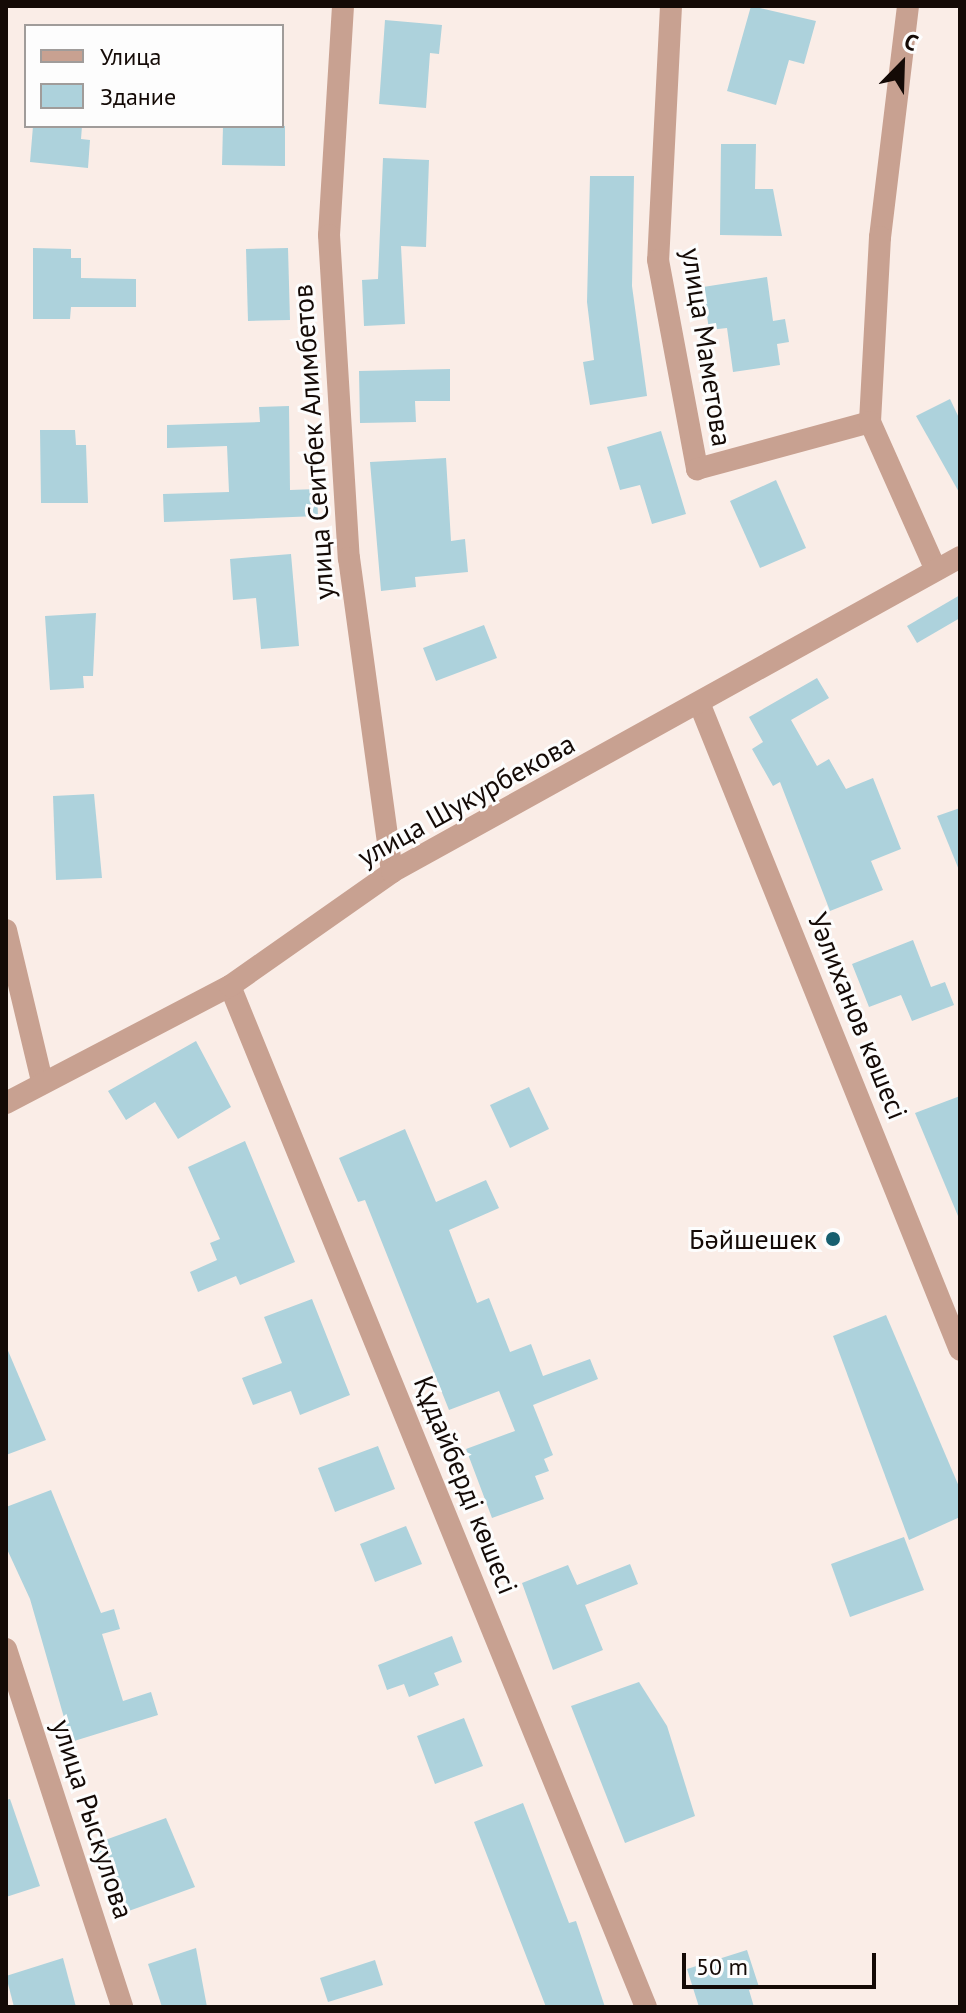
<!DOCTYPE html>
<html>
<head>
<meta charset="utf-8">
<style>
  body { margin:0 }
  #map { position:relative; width:966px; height:2013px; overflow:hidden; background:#faede7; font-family:"PT Sans",sans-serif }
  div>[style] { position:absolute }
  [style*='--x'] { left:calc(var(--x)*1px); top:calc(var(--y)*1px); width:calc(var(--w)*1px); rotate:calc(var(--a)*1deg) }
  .building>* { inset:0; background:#add2dc }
  .street>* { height:22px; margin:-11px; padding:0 11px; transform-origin:11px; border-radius:11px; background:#c8a191 }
  .dots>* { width:22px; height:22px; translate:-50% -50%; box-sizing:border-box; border:4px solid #fdfdfd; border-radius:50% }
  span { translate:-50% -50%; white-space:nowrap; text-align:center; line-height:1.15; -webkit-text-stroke:6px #fdfdfd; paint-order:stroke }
  .street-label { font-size:28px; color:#140a06 }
  .poi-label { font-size:28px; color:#140a06 }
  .right { translate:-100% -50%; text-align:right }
  .frame { position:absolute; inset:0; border:8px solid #140a06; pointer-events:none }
  .legend { position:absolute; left:24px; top:24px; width:260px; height:104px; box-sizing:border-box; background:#fdfdfd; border:2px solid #a09c9a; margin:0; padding:10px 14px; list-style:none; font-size:24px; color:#140a06 }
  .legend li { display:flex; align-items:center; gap:16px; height:40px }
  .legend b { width:40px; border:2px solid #a09c9a }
  .north { position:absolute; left:862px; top:24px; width:80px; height:80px; -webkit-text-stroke:6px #fdfdfd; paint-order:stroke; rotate:23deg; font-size:22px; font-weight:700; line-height:32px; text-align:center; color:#140a06 }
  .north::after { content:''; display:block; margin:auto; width:28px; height:36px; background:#140a06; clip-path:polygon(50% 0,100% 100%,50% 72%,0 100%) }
  .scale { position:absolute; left:682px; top:1953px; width:194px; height:36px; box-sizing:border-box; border:4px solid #140a06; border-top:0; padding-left:10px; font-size:24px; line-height:28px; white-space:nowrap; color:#140a06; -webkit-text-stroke:6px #fdfdfd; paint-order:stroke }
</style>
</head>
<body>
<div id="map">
  <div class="building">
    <div style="clip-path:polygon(751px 6px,816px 21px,804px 64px,789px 60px,776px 105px,727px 91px)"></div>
    <div style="clip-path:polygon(385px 20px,442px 25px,439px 54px,430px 53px,426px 108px,379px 104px)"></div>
    <div style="clip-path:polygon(33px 126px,82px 126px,81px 139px,90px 140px,88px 168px,30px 162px)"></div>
    <div style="clip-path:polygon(223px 126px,285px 126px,285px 166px,222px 165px)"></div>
    <div style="clip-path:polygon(721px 144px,756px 144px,755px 189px,773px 189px,782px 236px,720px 235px)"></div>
    <div style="clip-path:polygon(383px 158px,429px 160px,426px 247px,401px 246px,405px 324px,364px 326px,362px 280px,378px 279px)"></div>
    <div style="clip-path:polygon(590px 176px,634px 176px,632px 286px,647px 396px,590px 405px,583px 362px,594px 360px,587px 302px)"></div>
    <div style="clip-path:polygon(33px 248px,71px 249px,71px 258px,81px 258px,81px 278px,136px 279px,136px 307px,71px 307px,70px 319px,33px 319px)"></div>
    <div style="clip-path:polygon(288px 248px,290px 320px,248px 321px,246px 249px)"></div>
    <div style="clip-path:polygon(767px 277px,773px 321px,785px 319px,789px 342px,777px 344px,780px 365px,733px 372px,727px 328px,709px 330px,703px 287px)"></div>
    <div style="clip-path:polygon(450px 369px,450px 401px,415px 401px,416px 422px,360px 423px,359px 371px)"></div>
    <div style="clip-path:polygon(950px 399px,960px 420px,960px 494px,916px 416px)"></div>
    <div style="clip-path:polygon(289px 406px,290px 490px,317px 489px,318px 516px,164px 522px,163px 494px,229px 492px,227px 446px,167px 448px,167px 425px,260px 422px,259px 407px)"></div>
    <div style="clip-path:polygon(40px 430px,75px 430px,76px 445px,86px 445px,88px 503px,41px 503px)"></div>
    <div style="clip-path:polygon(661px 431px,686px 514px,652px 524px,640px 485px,620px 490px,607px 447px)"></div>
    <div style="clip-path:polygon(446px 458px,451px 541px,465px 539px,468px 572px,415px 577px,416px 587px,381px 591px,370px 462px)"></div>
    <div style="clip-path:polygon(776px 480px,806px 548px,760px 568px,730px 501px)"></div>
    <div style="clip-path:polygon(291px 554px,299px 646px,261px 649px,256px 598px,233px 600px,230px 559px)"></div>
    <div style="clip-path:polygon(960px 595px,960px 618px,917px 643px,907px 626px)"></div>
    <div style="clip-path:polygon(96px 613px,93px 676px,83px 676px,84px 688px,50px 690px,45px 616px)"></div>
    <div style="clip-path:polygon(484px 625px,497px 658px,436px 681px,423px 648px)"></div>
    <div style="clip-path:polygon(817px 678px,829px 698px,791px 720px,817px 766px,829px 759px,846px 789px,873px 778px,901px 849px,871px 861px,883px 890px,830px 911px,780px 782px,773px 786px,752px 749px,763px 742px,749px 717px)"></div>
    <div style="clip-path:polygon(94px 794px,102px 878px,56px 880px,53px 796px)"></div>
    <div style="clip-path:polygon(960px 808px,960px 870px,959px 870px,937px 816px)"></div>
    <div style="clip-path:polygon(913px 940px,931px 987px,945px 982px,954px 1005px,912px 1021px,901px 995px,869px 1007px,852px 964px)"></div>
    <div style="clip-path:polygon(196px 1041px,231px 1107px,178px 1139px,155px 1102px,126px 1120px,108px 1091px)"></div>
    <div style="clip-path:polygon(529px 1087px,549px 1129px,510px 1148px,490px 1105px)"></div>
    <div style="clip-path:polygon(960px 1096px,960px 1215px,958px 1216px,915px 1113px)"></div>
    <div style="clip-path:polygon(405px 1129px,436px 1202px,486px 1180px,499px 1208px,449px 1230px,477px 1303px,489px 1298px,510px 1352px,531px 1344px,543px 1376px,590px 1359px,598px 1379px,533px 1405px,553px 1455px,544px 1459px,549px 1471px,535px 1476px,544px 1499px,492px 1518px,466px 1449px,515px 1431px,499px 1391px,449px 1410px,365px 1200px,358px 1202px,339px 1158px)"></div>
    <div style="clip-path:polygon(245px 1141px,295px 1262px,240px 1285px,236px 1276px,198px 1292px,190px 1272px,217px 1260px,210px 1243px,220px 1239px,188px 1167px)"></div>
    <div style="clip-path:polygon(312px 1299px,350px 1395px,300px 1415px,291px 1391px,253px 1405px,242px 1378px,282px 1363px,264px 1317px)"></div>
    <div style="clip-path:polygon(886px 1315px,960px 1489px,960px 1517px,909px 1540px,833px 1336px)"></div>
    <div style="clip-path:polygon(6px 1346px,46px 1440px,6px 1455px)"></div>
    <div style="clip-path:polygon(378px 1446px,395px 1489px,335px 1512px,318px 1468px)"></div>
    <div style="clip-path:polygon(51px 1490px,101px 1613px,114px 1609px,120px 1629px,102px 1634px,123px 1701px,151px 1692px,158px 1715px,71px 1742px,30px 1599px,6px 1547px,6px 1507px)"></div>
    <div style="clip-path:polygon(406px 1526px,422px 1564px,375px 1582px,360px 1544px)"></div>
    <div style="clip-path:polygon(904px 1537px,924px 1590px,850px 1617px,831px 1564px)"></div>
    <div style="clip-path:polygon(630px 1564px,638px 1584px,585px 1605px,603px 1650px,553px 1670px,522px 1583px,568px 1565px,577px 1585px)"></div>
    <div style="clip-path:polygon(452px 1636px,462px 1662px,434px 1673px,439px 1685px,409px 1697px,404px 1684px,387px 1690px,378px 1665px)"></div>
    <div style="clip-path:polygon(639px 1682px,667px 1726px,695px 1816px,625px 1843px,571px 1706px)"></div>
    <div style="clip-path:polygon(464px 1718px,483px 1766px,435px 1784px,417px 1736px)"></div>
    <div style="clip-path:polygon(10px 1799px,40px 1886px,6px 1897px,6px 1800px)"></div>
    <div style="clip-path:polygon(523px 1803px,569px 1923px,576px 1921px,605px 2007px,546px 2007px,474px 1822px)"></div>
    <div style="clip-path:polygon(166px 1818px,195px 1887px,126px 1912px,94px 1844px)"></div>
    <div style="clip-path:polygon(196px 1948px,207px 2007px,162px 2007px,148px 1964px)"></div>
    <div style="clip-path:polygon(747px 1950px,759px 1987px,749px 1990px,754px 2007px,699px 2007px,687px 1969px)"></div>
    <div style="clip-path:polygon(63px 1958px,76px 2007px,14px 2007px,6px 1976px)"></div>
    <div style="clip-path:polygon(375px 1960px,383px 1985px,328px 2002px,320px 1978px)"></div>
  </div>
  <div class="street">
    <div style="--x:343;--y:6;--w:229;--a:93.5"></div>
    <div style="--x:329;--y:235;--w:324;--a:86.5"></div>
    <div style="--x:349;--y:558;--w:317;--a:82.2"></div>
    <div style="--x:671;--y:6;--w:254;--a:92.9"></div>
    <div style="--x:658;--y:260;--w:213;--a:79.4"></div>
    <div style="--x:697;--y:469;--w:179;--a:-15.2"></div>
    <div style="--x:908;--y:6;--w:233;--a:96.9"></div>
    <div style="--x:880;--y:237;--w:185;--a:93.1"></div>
    <div style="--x:870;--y:422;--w:162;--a:66"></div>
    <div style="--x:700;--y:705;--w:695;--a:68.05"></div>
    <div style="--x:6;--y:930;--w:155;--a:76.6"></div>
    <div style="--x:230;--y:986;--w:1102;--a:67.83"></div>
    <div style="--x:6;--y:1103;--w:253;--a:-27.6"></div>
    <div style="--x:230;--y:986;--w:198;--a:-35.1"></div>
    <div style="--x:392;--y:872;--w:649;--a:-29.01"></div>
    <div style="--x:6;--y:1649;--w:376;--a:72"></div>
  </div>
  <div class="dots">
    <div style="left:833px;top:1239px;background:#175f6f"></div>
  </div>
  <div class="street-label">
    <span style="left:707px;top:347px;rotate:81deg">улица Маметова</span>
    <span style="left:313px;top:442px;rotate:-94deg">улица Сеитбек Алимбетов</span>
    <span style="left:466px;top:800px;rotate:-29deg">улица Шукурбекова</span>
    <span style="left:858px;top:1016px;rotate:68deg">Уәлиханов көшесі</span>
    <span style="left:466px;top:1485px;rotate:68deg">Құдайберді көшесі</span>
    <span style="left:93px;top:1819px;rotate:72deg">улица Рыскулова</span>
  </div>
  <div class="poi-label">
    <span class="right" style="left:817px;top:1239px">Бәйшешек</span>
  </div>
  <div class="frame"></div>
  <ul class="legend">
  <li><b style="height:10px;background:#c8a191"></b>Улица</li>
  <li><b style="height:22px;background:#add2dc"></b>Здание</li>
  </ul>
  <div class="north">С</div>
  <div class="scale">50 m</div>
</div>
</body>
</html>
